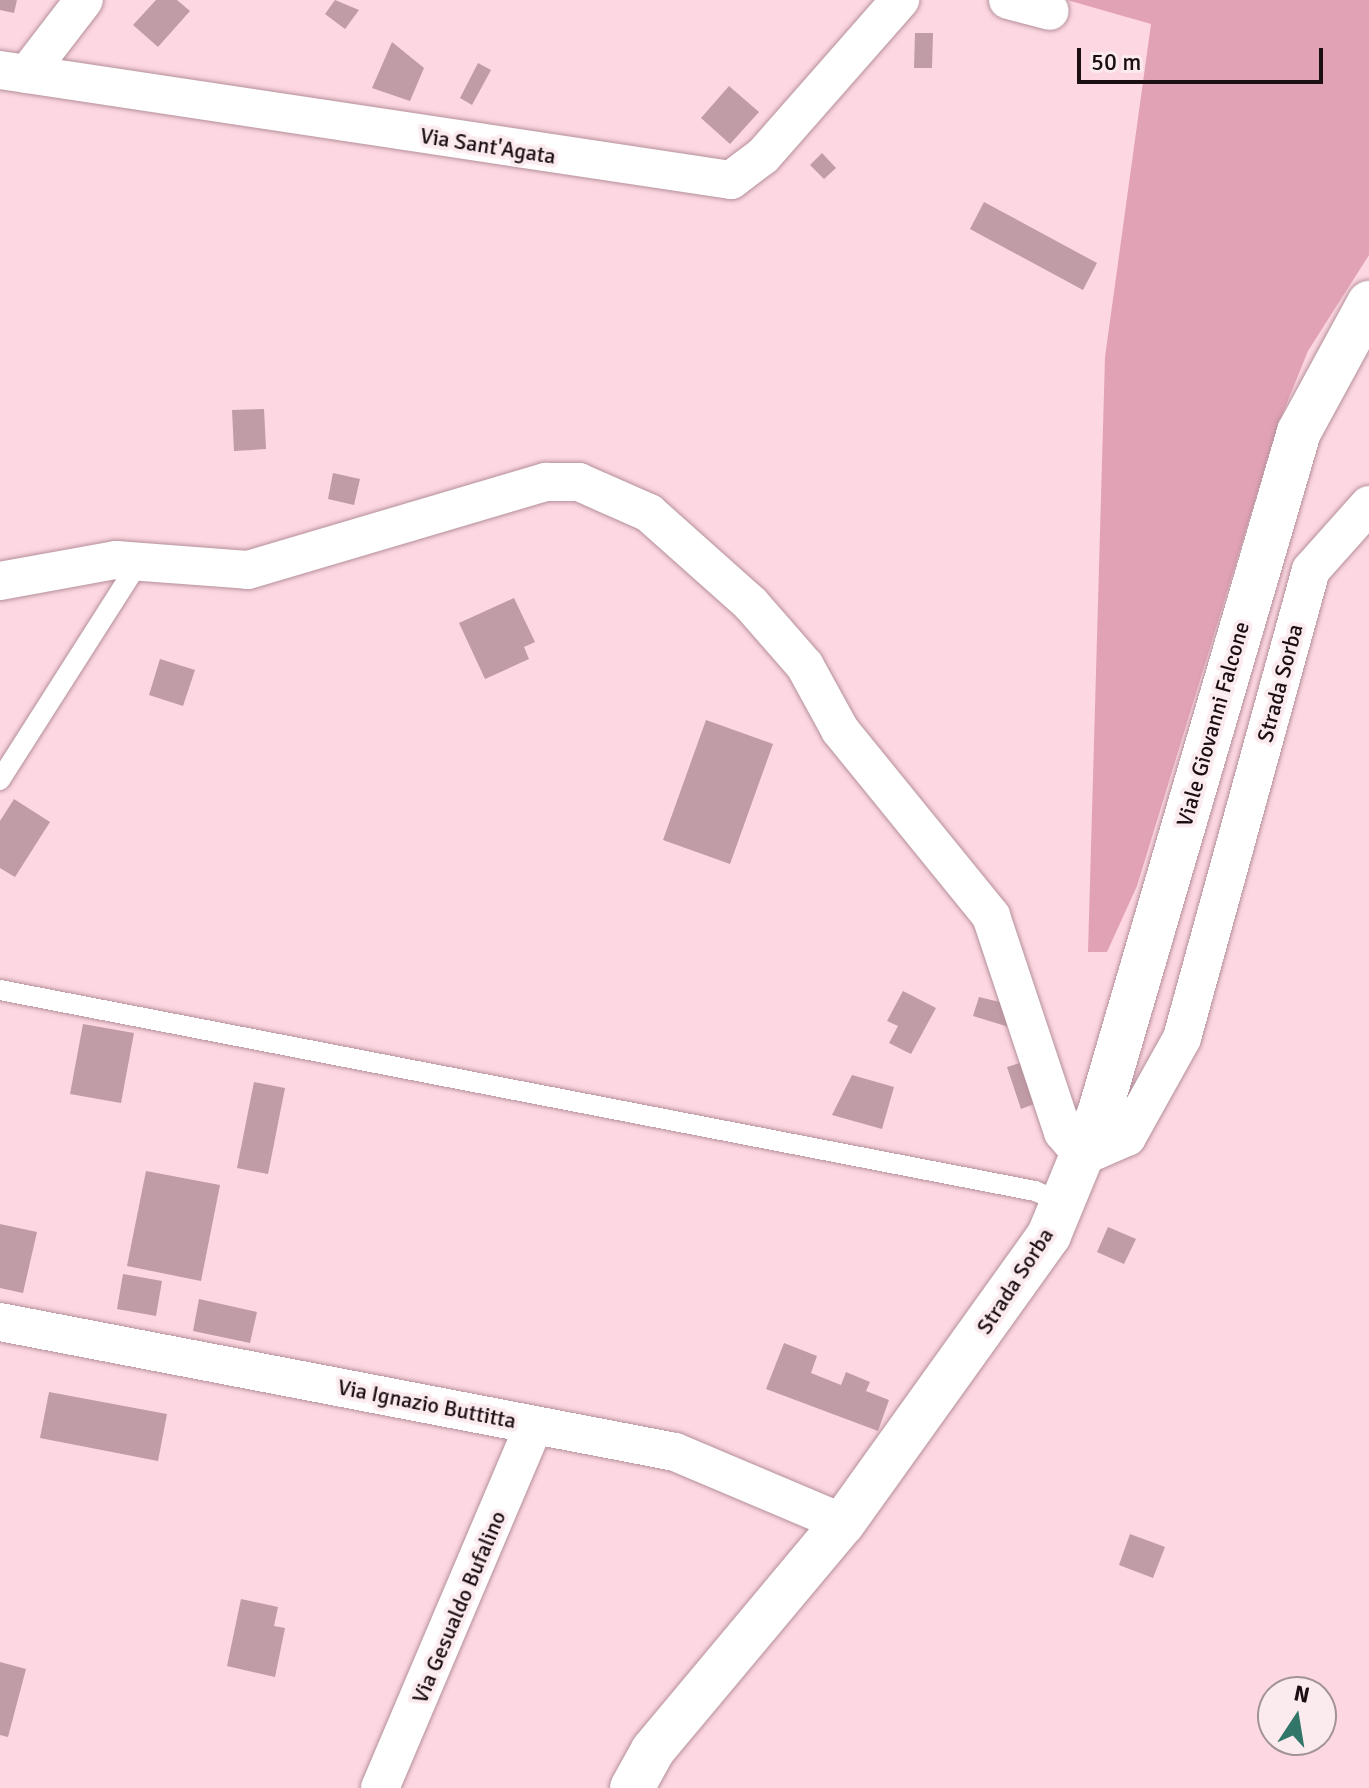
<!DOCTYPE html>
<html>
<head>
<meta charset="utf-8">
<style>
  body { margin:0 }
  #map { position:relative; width:1369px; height:1788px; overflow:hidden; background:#fdd7e1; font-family:Signika,sans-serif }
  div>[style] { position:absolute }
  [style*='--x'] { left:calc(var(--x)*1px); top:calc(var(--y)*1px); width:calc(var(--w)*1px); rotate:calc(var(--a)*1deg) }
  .green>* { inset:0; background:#e2a2b5 }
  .building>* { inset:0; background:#c09ca6 }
  .roads { filter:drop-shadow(0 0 2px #b4909a) drop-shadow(0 0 2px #b4909a) }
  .lane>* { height:20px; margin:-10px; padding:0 10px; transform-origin:10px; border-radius:10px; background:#fff }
  .street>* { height:38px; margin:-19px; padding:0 19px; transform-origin:19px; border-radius:19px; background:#fff }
  .secondary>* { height:44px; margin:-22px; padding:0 22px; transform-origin:22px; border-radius:22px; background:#fff }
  span { translate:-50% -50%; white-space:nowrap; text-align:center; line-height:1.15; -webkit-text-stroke:8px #fbebef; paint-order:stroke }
  .street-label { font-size:22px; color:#1b0f13 }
  .north { position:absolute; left:1257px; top:1676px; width:80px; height:80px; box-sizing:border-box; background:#fbebef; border:2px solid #a19397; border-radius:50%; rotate:12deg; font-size:22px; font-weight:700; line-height:32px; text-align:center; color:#1b0f13 }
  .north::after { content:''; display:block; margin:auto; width:28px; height:36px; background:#317669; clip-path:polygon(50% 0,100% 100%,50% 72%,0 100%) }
  .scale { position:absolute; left:1077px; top:48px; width:246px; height:36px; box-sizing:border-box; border:4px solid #1b0f13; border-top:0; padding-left:10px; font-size:24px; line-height:28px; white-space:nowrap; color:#1b0f13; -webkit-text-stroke:6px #fbebef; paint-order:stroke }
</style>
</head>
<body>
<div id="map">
  <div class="green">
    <div style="clip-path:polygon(1067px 0,1369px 0,1369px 255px,1308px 351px,1278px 425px,1137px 886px,1107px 952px,1088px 952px,1105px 357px,1151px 24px)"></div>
  </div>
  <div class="building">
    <div style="clip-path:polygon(0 0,17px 0,14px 13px,0 10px)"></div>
    <div style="clip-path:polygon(156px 0,177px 0,190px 11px,158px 47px,133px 25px)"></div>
    <div style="clip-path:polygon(335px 0,359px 10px,345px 29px,325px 14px)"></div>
    <div style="clip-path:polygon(915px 33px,933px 33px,932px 68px,914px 68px)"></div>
    <div style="clip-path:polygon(392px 42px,424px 68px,410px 101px,372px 88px)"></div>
    <div style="clip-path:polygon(478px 63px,491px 70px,472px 105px,460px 98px)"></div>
    <div style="clip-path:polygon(729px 86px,759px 112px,730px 144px,701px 118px)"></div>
    <div style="clip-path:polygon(822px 153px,836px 168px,824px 179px,810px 165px)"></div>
    <div style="clip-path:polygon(984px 202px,1097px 263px,1083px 290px,970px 229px)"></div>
    <div style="clip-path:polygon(264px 409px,266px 449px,234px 451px,232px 410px)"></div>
    <div style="clip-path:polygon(333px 473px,360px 479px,354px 505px,328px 499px)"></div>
    <div style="clip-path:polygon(514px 598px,535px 642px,524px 647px,529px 659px,485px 679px,459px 623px)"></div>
    <div style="clip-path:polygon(160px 659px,195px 670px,183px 706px,149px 695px)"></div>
    <div style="clip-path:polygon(706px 720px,773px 744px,730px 864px,663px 840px)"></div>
    <div style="clip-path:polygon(14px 799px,50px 822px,15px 877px,0 868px,0 821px)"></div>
    <div style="clip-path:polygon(903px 991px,936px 1008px,911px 1054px,889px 1043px,898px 1026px,887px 1021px)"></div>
    <div style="clip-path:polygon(979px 997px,1008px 1004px,1012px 1028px,973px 1016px)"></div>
    <div style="clip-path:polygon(83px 1024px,134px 1033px,121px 1103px,70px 1094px)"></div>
    <div style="clip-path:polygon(1020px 1063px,1034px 1104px,1021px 1109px,1007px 1067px)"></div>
    <div style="clip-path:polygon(852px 1075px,894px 1087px,882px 1129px,832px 1115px)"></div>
    <div style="clip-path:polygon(254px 1082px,285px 1088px,268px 1174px,237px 1168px)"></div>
    <div style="clip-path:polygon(146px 1171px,220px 1185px,201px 1281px,127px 1266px)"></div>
    <div style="clip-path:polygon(0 1224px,37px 1232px,23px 1293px,0 1288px)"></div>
    <div style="clip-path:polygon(1108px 1227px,1136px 1239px,1124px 1264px,1097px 1252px)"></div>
    <div style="clip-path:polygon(123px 1274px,162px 1281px,156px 1316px,117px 1309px)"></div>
    <div style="clip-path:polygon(199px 1299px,257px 1312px,250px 1343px,193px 1331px)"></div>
    <div style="clip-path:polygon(784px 1343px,817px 1356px,811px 1373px,841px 1385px,846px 1372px,870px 1382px,866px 1391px,889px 1400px,878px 1431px,766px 1389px)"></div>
    <div style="clip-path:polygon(49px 1392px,167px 1414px,158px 1461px,40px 1438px)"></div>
    <div style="clip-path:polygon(1130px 1534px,1165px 1547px,1153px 1578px,1119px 1565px)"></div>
    <div style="clip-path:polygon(241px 1599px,278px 1607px,274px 1626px,285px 1628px,275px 1677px,227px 1666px)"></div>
    <div style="clip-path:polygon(0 1662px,26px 1669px,8px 1737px,0 1735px)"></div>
  </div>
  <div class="roads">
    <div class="lane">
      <div style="--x:0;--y:780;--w:261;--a:-57.5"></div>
      <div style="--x:0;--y:990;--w:1054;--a:10.99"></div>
      <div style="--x:1035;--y:1191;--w:30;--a:23"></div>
    </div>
    <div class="street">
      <div style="--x:1008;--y:0;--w:43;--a:14.7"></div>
      <div style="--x:0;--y:70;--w:739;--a:8.56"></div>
      <div style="--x:731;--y:180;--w:40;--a:-37"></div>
      <div style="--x:763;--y:156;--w:208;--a:-48.7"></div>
      <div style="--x:27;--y:74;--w:93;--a:-52.4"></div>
      <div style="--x:0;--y:581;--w:118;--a:-10.3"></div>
      <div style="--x:116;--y:560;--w:132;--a:4.3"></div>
      <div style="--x:248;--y:570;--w:311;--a:-16.5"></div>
      <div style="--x:546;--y:482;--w:33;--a:0"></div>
      <div style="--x:579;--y:482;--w:77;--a:23.9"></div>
      <div style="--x:649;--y:513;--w:137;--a:41.7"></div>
      <div style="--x:751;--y:604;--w:82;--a:48.9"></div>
      <div style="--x:805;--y:666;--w:73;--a:61.3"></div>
      <div style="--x:840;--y:730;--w:240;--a:50.9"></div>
      <div style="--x:991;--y:916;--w:228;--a:71.6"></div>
      <div style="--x:1063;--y:1132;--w:31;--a:50"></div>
      <div style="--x:1083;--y:1156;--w:48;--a:-23.4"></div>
      <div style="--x:1127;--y:1137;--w:113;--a:-60.9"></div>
      <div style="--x:1182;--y:1038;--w:485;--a:-74.6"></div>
      <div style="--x:1311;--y:570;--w:87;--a:-48.3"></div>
      <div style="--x:0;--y:1322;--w:687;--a:10.9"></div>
      <div style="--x:675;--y:1452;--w:182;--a:22.9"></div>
      <div style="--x:380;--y:1788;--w:394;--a:-67"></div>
    </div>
    <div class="secondary">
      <div style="--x:632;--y:1788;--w:43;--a:-61.1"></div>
      <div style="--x:653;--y:1750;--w:296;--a:-50.1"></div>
      <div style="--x:843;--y:1523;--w:354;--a:-54.4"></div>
      <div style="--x:1049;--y:1235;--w:134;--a:-67.6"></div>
      <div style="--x:1100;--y:1111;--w:708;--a:-73.67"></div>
      <div style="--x:1299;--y:432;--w:147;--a:-61.5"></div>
    </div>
  </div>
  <div class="street-label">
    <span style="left:488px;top:146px;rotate:9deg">Via Sant'Agata</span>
    <span style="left:1280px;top:683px;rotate:-75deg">Strada Sorba</span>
    <span style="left:1213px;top:724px;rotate:-74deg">Viale Giovanni Falcone</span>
    <span style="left:1015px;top:1281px;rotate:-57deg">Strada Sorba</span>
    <span style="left:427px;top:1404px;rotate:11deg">Via Ignazio Buttitta</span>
    <span style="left:459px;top:1607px;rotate:-67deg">Via Gesualdo Bufalino</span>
  </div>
  <div class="north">N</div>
  <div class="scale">50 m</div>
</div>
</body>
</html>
